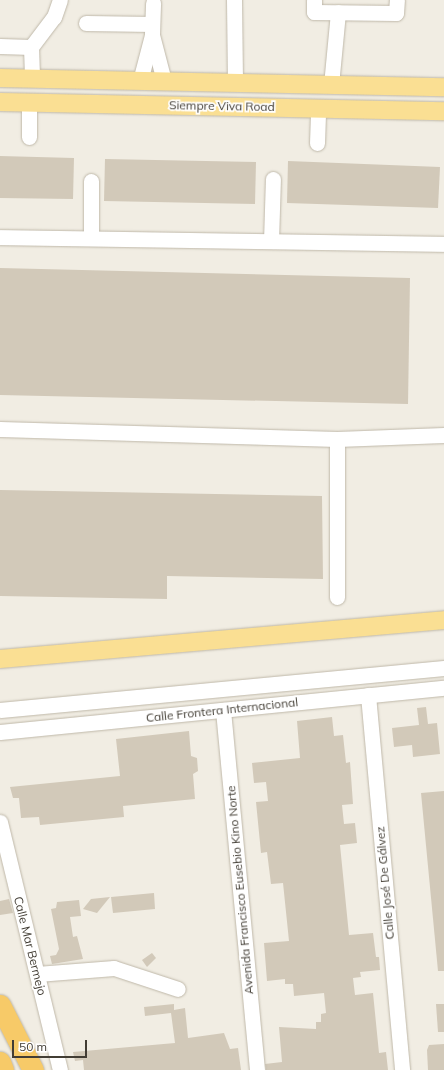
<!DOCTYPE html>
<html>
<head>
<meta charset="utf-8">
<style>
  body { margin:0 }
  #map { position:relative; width:444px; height:1070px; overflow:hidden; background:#f1ede3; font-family:Mulish,sans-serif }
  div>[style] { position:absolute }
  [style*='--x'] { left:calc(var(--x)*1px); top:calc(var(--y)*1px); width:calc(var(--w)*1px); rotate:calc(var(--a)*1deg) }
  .building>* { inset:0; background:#d2c9b9 }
  .roads { filter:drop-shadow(0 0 1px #bfb8a9) drop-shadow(0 0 1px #bfb8a9) }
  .minor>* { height:15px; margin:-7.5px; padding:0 7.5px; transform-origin:7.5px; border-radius:7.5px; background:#fff }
  .major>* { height:18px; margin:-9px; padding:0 9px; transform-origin:9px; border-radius:9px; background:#fadf93 }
  .highway>* { height:21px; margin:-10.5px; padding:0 10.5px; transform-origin:10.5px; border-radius:10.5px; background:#f7ca68 }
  span { translate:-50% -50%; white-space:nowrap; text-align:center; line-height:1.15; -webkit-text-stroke:3.5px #fff; paint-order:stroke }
  .street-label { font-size:12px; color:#423d34 }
  .scale { position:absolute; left:12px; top:1040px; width:75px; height:18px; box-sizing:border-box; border:2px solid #423d34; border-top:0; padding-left:5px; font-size:12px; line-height:14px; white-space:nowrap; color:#423d34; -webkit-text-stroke:3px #fff; paint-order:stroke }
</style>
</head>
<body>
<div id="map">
  <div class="building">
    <div style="clip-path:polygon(0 156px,74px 158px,73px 199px,0 198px)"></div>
    <div style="clip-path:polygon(105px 159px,256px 162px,255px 204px,104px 201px)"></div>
    <div style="clip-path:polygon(288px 161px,440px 167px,438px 208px,287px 203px)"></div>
    <div style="clip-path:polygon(0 268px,410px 278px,408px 404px,0 395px)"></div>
    <div style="clip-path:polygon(0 490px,322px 496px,323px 579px,167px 576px,167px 599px,0 596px)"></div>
    <div style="clip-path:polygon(426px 707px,428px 724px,437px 723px,440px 754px,413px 757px,412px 745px,394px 747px,392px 728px,419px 725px,417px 708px)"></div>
    <div style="clip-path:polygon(332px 717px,334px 736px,343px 735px,346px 763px,350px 762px,353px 804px,342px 805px,344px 824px,355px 823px,357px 843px,340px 845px,349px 935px,373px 933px,376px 957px,379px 957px,380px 970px,360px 972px,361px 977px,353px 978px,355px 995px,373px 993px,379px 1053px,386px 1052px,388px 1070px,266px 1070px,265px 1064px,282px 1062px,279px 1027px,316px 1029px,316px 1022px,321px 1022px,321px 1014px,326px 1013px,324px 993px,294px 996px,293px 984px,285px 984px,285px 979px,267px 981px,264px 943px,289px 941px,283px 883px,271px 884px,267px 852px,261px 853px,256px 802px,268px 801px,266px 782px,254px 783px,252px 763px,300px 758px,297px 721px)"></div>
    <div style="clip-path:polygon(189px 731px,191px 756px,197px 758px,198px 771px,193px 774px,195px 799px,123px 806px,124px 817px,40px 825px,39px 817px,21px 818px,19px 798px,13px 798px,10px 787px,120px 776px,116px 739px)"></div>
    <div style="clip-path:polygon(444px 791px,444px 971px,438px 971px,421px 793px)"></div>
    <div style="clip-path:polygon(154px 893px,155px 909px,113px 913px,111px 897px)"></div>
    <div style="clip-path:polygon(110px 897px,97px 913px,83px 909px,91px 899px)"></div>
    <div style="clip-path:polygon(9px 899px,13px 913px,0 915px,0 901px)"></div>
    <div style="clip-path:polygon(79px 900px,81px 916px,70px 917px,73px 937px,77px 936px,83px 959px,52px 964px,50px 956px,56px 955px,59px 949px,51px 909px,56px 908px,57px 902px)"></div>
    <div style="clip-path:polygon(152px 953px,156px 958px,147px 967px,142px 960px)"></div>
    <div style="clip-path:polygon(174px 1004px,174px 1010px,185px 1008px,188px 1038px,224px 1033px,230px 1049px,238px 1048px,241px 1070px,84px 1070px,83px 1060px,75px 1061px,73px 1052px,175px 1043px,171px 1013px,145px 1016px,144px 1007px)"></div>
    <div style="clip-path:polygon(436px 1004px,444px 1004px,444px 1032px,438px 1032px)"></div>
    <div style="clip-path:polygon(444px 1044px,444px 1070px,428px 1070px,427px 1050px,429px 1045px)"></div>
  </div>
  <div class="roads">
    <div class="minor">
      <div style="--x:234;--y:0;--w:83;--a:89.3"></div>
      <div style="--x:314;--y:0;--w:12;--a:90"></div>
      <div style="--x:314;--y:12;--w:82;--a:0.7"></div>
      <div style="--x:396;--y:13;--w:13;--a:-86"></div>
      <div style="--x:86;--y:23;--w:66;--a:0.9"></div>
      <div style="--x:152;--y:34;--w:31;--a:-88"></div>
      <div style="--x:0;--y:46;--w:31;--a:2"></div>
      <div style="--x:31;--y:47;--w:32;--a:88"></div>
      <div style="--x:31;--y:47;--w:38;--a:-53"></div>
      <div style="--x:54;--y:17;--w:18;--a:-71"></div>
      <div style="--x:140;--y:81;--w:48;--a:-75.4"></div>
      <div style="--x:152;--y:35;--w:48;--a:75.4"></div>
      <div style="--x:331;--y:85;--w:73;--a:-84.5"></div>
      <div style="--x:29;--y:137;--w:35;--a:-90"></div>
      <div style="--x:317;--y:143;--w:35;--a:-88"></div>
      <div style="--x:0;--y:237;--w:444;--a:0.9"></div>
      <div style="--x:91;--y:238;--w:57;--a:-90"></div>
      <div style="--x:271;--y:241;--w:62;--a:-88.2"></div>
      <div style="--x:0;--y:429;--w:337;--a:1.7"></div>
      <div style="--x:337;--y:439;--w:107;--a:-2.1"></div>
      <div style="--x:337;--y:597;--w:158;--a:-90"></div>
      <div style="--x:368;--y:695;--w:377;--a:84.8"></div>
      <div style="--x:0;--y:710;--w:446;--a:-5.4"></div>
      <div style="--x:223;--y:710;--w:362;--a:84.6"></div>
      <div style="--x:0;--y:732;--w:446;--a:-5.7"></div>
      <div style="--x:0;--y:822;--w:255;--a:76.4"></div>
      <div style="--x:37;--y:974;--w:77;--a:-4.5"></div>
      <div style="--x:114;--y:968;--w:67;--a:18.2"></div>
    </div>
    <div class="major">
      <div style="--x:0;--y:78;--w:444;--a:1.2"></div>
      <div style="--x:0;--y:102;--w:444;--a:1.2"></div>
      <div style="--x:0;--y:659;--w:446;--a:-5"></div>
    </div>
    <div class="highway">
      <div style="--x:0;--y:1005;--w:73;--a:63.1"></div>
      <div style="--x:0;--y:1062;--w:9;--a:69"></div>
    </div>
  </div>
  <div class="street-label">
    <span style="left:222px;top:106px;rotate:1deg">Siempre Viva Road</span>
    <span style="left:222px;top:710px;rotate:-6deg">Calle Frontera Internacional</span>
    <span style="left:385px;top:883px;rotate:-95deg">Calle José De Gálvez</span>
    <span style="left:240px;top:890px;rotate:-95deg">Avenida Francisco Eusebio Kino Norte</span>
    <span style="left:30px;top:946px;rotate:76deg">Calle Mar Bermejo</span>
  </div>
  <div class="scale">50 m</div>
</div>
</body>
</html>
